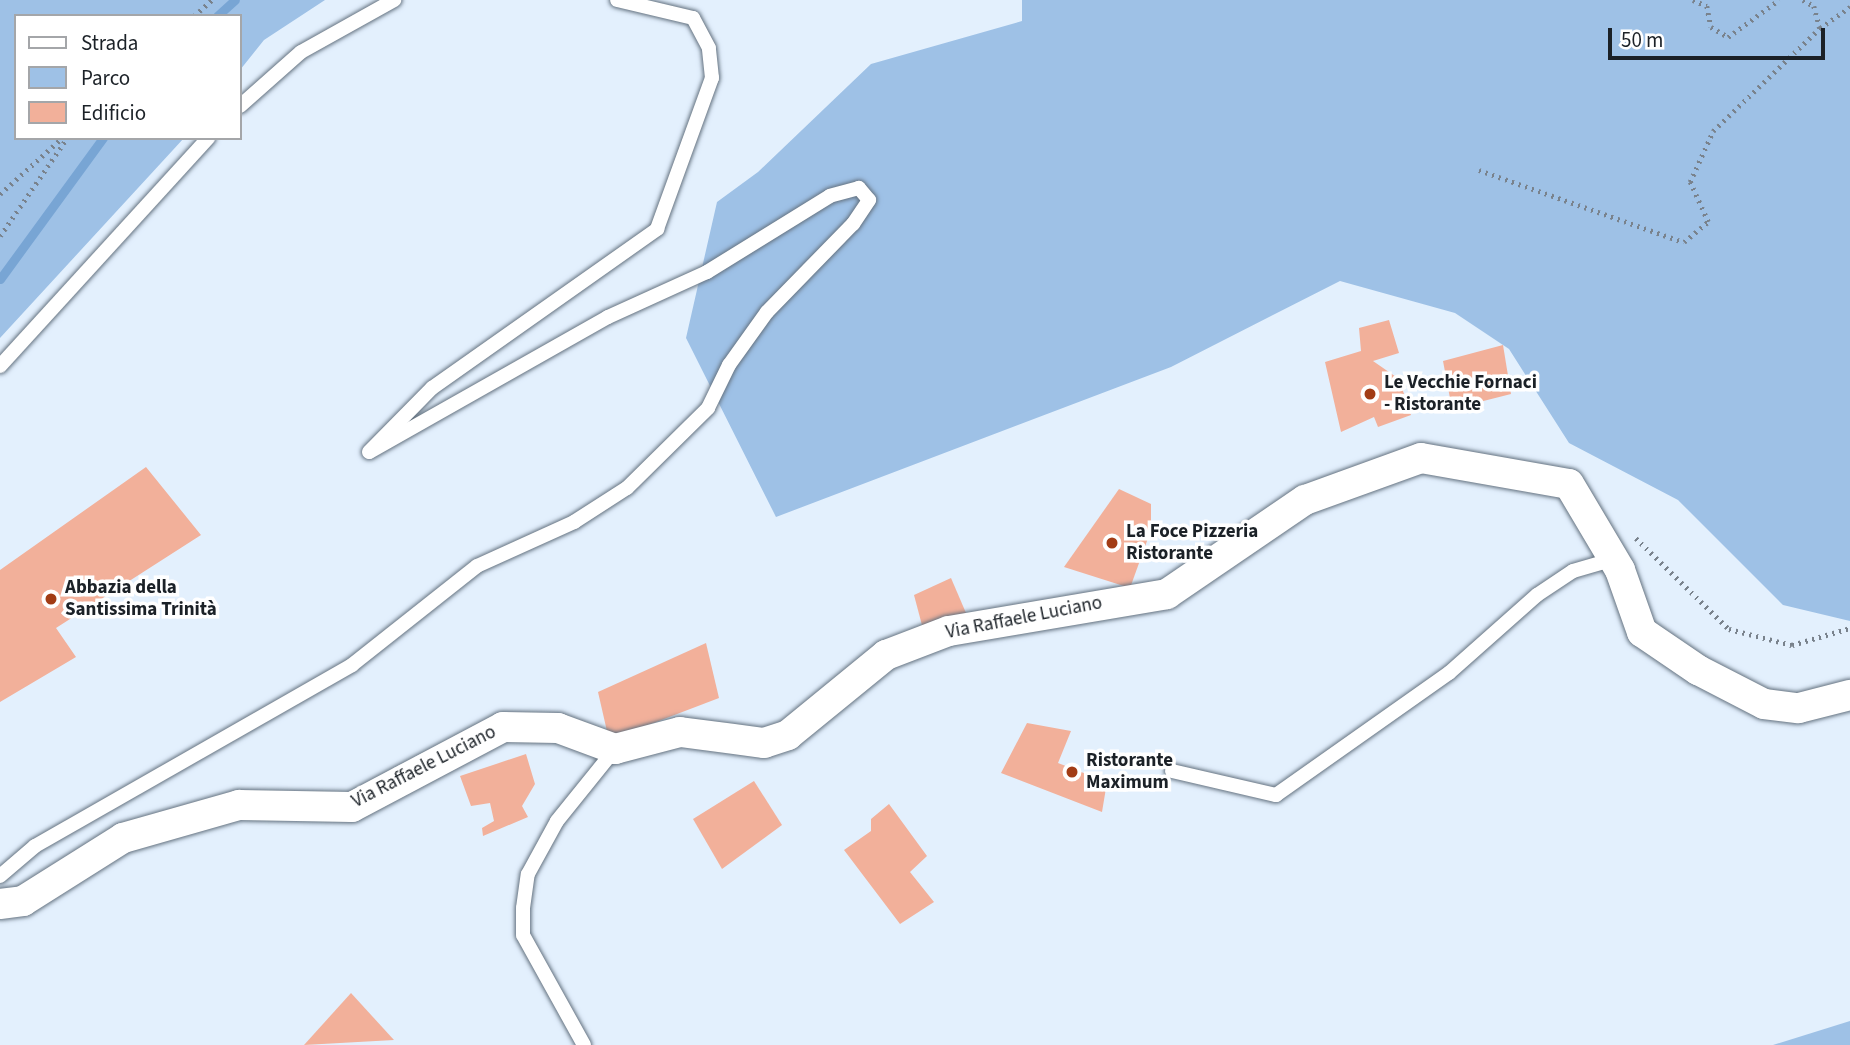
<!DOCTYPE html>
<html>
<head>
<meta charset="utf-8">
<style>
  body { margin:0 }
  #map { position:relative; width:1850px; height:1045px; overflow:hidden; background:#e3f0fd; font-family:"Source Sans 3",sans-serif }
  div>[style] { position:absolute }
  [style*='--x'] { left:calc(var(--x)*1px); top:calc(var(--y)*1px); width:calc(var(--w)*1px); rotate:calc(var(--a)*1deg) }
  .green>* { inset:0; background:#9ec1e6 }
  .stream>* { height:9px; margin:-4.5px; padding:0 4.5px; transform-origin:4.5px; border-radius:4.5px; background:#78a5d4 }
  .building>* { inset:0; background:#f2b09a }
  .path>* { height:4.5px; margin-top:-2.25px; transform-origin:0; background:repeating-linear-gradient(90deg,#79828c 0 2px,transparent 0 7px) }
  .roads { filter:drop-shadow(0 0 2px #647280) drop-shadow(0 0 2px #647280) }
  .service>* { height:14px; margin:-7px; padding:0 7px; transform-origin:7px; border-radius:7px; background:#fff }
  .minor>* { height:30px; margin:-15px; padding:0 15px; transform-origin:15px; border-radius:15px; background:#fff }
  .dots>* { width:19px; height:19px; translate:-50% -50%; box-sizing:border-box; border:4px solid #fff; border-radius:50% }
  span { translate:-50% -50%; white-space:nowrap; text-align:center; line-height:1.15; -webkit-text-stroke:7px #fff; paint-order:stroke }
  .poi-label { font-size:19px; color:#1b2127; font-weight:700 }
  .left { translate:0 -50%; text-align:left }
  .street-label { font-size:19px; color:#1b2127 }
  .legend { position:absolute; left:14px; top:14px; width:228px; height:126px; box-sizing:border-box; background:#fff; border:2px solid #a4a6a9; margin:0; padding:9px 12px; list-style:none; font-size:21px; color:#1b2127 }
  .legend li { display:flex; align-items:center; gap:14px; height:35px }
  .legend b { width:35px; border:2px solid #a4a6a9 }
  .scale { position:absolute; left:1608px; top:28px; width:217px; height:32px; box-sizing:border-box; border:4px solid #1b2127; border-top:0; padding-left:9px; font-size:21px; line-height:24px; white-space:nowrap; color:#1b2127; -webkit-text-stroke:5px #fff; paint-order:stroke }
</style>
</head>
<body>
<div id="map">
  <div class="green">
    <div style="clip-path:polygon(0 0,325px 0,264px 40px,240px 70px,240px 16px,16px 16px,16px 138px,184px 138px,0 338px)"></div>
    <div style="clip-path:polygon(1022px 0,1850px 0,1850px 621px,1783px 605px,1678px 500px,1569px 443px,1509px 349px,1455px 313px,1340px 281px,1171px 367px,776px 517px,686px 338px,717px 202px,758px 172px,871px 64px,1022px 21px)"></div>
    <div style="clip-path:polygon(1850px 1021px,1850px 1045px,1773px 1045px)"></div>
  </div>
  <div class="stream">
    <div style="--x:217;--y:16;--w:24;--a:-42"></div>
    <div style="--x:0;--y:279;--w:175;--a:-53.9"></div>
  </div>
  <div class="building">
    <div style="clip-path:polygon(1389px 320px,1399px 353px,1373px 361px,1399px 379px,1411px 415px,1378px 427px,1374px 417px,1341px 432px,1325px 362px,1361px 351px,1359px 328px)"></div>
    <div style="clip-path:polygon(1503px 345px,1511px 394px,1452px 409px,1443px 361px)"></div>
    <div style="clip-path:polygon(146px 467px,201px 535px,56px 628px,76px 657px,0 702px,0 570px)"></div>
    <div style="clip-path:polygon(1119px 489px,1151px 504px,1151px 530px,1130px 588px,1064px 567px)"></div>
    <div style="clip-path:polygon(951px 578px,966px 613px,923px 629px,914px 595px)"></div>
    <div style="clip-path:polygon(706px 643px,719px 698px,609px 740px,598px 692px)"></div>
    <div style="clip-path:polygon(1027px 723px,1071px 731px,1058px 763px,1107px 782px,1102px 812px,1001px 773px)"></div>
    <div style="clip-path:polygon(526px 754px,535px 784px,522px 806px,528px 817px,483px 836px,482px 828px,494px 821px,490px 803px,471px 806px,460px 776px)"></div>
    <div style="clip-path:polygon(754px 781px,782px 825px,722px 869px,693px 819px)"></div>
    <div style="clip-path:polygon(889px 804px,927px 856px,910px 872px,934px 902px,900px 924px,844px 850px,871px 831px,871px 819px)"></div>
    <div style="clip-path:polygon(351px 993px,394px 1040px,304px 1045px)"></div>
  </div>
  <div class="path">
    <div style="--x:1693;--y:0;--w:15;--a:23"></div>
    <div style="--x:1707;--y:6;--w:21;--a:79"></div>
    <div style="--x:1711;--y:27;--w:20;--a:30"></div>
    <div style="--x:1728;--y:37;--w:63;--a:-36"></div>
    <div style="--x:1803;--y:0;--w:13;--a:29"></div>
    <div style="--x:1814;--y:6;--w:23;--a:75"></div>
    <div style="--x:1820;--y:28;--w:37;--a:-35"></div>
    <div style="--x:194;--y:16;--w:24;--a:-42"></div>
    <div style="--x:1479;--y:170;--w:217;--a:19.4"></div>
    <div style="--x:1684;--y:242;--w:31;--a:-40"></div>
    <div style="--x:1708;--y:222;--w:44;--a:-114.2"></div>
    <div style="--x:1690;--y:182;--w:56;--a:-65.7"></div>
    <div style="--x:1713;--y:131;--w:149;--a:-43.9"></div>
    <div style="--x:0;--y:194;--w:84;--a:-42.1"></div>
    <div style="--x:0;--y:236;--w:119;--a:-55.6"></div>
    <div style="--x:1636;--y:538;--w:130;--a:44.4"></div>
    <div style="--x:1729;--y:629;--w:65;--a:14.3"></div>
    <div style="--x:1792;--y:645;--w:60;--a:-16.3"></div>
  </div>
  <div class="roads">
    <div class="service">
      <div style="--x:240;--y:106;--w:81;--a:-41.5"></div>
      <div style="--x:301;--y:52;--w:107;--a:-29.2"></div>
      <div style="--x:0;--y:366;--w:309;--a:-47.6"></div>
      <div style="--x:1172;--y:771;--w:107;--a:13"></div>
      <div style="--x:1276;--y:795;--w:212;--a:-35.2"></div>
      <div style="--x:1449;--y:673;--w:118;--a:-41.6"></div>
      <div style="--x:1537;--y:595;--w:43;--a:-33.7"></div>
      <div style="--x:1573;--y:571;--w:43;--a:-16.3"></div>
      <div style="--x:0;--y:876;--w:46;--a:-40.6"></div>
      <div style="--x:35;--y:846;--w:365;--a:-29.7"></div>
      <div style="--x:352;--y:665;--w:159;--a:-38.4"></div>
      <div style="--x:477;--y:566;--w:107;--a:-24.4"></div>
      <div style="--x:574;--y:522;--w:63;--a:-32.7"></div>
      <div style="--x:627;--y:488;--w:114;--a:-44.6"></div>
      <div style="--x:708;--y:408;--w:48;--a:-64"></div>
      <div style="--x:729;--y:365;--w:65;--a:-54.4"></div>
      <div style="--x:767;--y:312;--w:123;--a:-45.7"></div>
      <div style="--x:853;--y:224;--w:29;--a:-56"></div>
      <div style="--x:869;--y:200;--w:16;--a:-130"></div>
      <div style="--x:859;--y:188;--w:30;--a:165"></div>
      <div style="--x:830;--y:196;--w:145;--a:148.3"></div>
      <div style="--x:707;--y:272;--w:109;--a:155.6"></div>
      <div style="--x:608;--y:317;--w:274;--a:150.5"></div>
      <div style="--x:369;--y:452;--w:90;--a:-45.5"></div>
      <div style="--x:432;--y:388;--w:276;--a:-35.2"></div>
      <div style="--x:657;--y:229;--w:161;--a:-70"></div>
      <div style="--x:712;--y:78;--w:30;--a:-96"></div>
      <div style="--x:709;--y:48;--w:34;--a:-118"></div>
      <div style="--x:693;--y:18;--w:78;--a:-166.7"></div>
      <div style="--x:584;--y:1045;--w:126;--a:-119"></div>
      <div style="--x:523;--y:935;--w:27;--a:-90"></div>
      <div style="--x:523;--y:908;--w:34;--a:-82"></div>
      <div style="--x:528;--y:874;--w:60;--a:-61.3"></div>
      <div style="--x:557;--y:821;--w:92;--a:-51.1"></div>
    </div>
    <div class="minor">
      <div style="--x:0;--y:904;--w:23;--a:-7"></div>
      <div style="--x:23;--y:901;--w:118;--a:-32.2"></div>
      <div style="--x:123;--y:838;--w:121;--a:-15.9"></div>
      <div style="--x:239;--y:805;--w:113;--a:1"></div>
      <div style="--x:352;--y:807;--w:171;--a:-27.9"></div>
      <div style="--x:503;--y:727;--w:55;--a:1"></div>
      <div style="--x:558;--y:728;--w:61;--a:20.2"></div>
      <div style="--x:615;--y:749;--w:67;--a:-14.7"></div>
      <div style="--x:680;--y:732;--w:85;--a:7.5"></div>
      <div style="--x:764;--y:743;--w:25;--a:-18"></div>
      <div style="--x:788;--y:735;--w:127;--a:-39.2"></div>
      <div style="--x:886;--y:655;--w:67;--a:-20.9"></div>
      <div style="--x:949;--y:631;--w:221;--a:-9.6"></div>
      <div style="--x:1167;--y:594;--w:167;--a:-34.3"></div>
      <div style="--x:1305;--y:500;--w:123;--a:-19.9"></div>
      <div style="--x:1421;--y:458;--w:150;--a:10"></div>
      <div style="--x:1569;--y:484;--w:100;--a:59.3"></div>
      <div style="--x:1620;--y:570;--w:66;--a:70.5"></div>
      <div style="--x:1642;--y:632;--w:68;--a:34.2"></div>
      <div style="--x:1698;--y:670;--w:74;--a:27.3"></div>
      <div style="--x:1764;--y:704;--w:35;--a:7"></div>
      <div style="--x:1799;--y:708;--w:53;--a:-14.3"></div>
    </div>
  </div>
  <div class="dots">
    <div style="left:1370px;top:394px;background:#a23c15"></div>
    <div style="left:1112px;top:543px;background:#a23c15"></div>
    <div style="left:51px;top:599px;background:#a23c15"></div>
    <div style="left:1072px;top:772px;background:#a23c15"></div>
  </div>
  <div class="poi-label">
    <span class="left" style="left:1384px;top:394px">Le Vecchie Fornaci<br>- Ristorante</span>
    <span class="left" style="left:1126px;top:543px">La Foce Pizzeria<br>Ristorante</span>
    <span class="left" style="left:65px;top:599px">Abbazia della<br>Santissima Trinità</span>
    <span class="left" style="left:1086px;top:772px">Ristorante<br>Maximum</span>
  </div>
  <div class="street-label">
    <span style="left:1024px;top:618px;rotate:-11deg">Via Raffaele Luciano</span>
    <span style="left:424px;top:767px;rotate:-27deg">Via Raffaele Luciano</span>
  </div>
  <ul class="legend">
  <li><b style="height:9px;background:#fff"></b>Strada</li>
  <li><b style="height:19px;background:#9ec1e6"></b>Parco</li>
  <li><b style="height:19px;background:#f2b09a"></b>Edificio</li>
  </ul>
  <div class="scale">50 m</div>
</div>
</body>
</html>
